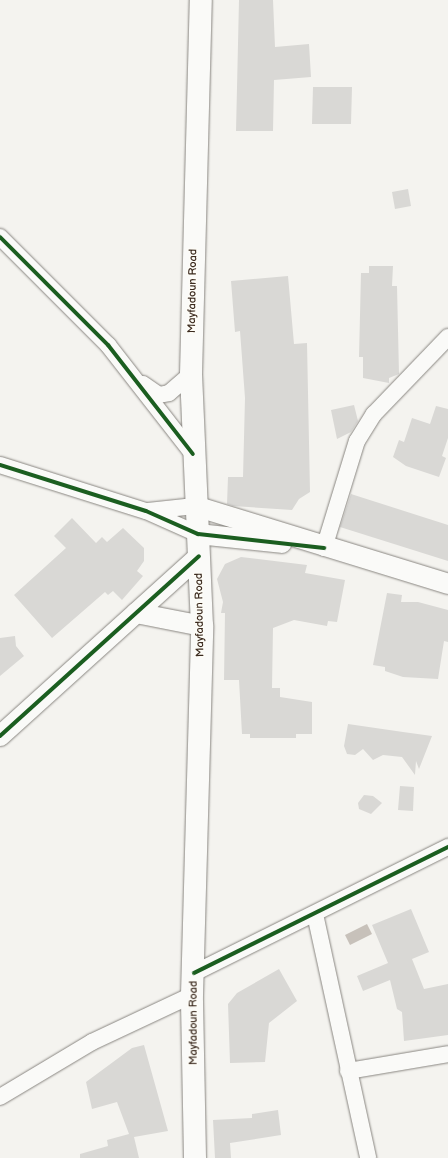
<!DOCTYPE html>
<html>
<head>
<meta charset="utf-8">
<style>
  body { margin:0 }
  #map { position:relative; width:448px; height:1158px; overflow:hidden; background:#f4f3ef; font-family:"Balsamiq Sans",sans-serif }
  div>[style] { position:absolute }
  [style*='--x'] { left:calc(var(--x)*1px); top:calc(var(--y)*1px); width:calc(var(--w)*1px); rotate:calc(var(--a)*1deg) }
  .water>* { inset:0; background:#c7c1ba }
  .building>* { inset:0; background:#d9d8d5 }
  .roads { filter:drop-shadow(0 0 1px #898681) drop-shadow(0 0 1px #898681) }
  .minor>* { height:16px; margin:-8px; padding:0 8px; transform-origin:8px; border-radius:8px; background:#fafaf8 }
  .tertiary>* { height:20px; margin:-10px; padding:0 10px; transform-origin:10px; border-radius:10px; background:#fafaf8 }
  .primary>* { height:22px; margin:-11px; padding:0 11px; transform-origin:11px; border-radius:11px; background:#fafaf8 }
  .cycleway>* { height:4px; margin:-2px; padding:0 2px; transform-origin:2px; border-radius:2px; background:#1b5e20 }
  span { translate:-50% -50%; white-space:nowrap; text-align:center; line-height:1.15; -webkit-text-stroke:3px #fdfcf7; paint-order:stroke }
  .street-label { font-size:11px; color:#3b2a1e }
</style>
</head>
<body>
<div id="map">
  <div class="water">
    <div style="clip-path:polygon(367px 924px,372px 934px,350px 945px,345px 935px)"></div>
  </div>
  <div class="building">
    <div style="clip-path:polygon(239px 0,273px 0,275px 47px,309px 44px,311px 77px,274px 80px,273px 131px,236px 131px)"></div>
    <div style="clip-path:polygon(313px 87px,352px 87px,351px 124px,312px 124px)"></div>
    <div style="clip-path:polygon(408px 189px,411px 206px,395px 209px,392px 192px)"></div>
    <div style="clip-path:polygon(369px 266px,393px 266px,392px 286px,397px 286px,399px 374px,389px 378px,389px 383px,363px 378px,363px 357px,359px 357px,361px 273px,369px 273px)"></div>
    <div style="clip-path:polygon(288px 276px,294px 344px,307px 343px,310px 492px,299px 499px,292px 510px,233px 506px,227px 504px,228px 477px,243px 477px,245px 398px,240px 331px,235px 332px,231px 281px)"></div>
    <div style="clip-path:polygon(354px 405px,358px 421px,351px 432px,337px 439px,331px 410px)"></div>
    <div style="clip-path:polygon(436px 406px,448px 409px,448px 438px,442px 456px,446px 458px,439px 477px,406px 466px,393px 457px,399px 440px,404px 442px,412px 418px,430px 424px)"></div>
    <div style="clip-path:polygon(351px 494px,448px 525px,448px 561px,340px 527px)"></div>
    <div style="clip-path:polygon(72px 518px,96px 543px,102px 537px,107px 542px,123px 528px,144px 548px,144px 561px,137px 571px,143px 576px,122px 600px,113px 591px,108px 595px,105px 592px,52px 638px,14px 595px,66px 548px,54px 536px)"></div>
    <div style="clip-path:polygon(241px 557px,307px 565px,305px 573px,345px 580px,337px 622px,328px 621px,327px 626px,294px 620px,273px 628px,272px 688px,280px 688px,280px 697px,312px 702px,312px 734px,296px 734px,296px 738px,250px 738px,250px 734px,242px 734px,239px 680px,224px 680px,225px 613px,221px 613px,223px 602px,217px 579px,225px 564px)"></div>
    <div style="clip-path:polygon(387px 593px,402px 595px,401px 602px,418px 602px,448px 610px,448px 642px,444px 641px,438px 679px,403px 677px,385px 671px,385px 667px,373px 665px)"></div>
    <div style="clip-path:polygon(15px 636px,16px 646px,24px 656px,0 676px,0 638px)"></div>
    <div style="clip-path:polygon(348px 724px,403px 732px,432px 736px,419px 769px,416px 761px,415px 775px,402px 757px,383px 755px,373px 760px,363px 749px,355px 755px,347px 754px,344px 746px)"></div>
    <div style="clip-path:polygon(400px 786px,414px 787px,413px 811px,398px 810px)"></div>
    <div style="clip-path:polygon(364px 795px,373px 796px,382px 803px,371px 814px,359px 809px,358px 803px)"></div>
    <div style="clip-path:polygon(411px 909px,429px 952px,412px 959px,424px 989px,448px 984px,448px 1035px,404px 1041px,402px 1012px,397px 1009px,390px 980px,363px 991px,357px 976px,388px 963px,372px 925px)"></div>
    <div style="clip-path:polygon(279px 969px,297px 1001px,269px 1023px,265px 1062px,230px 1063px,228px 1004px,237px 993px)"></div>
    <div style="clip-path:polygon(144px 1045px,168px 1131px,134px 1137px,139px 1158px,80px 1158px,80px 1154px,108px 1146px,107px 1140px,129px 1134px,117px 1102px,92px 1109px,86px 1082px,132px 1048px)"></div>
    <div style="clip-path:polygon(278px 1110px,281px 1135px,230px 1143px,231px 1158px,215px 1158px,213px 1120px,252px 1118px,252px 1114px)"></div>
  </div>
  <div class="roads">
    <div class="minor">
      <div style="--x:0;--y:237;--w:153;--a:45"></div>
      <div style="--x:108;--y:345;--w:138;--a:52.1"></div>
      <div style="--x:143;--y:384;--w:19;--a:35"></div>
      <div style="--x:159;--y:395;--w:10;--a:-11"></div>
      <div style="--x:169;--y:393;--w:29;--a:-41"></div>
      <div style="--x:0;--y:465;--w:153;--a:17.5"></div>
      <div style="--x:146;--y:511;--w:57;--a:23.9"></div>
      <div style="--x:148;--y:511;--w:47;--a:-6.1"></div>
      <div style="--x:324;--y:548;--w:112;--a:-72.9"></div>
      <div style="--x:357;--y:441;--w:32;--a:-58"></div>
      <div style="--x:374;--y:414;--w:107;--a:-46.1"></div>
      <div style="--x:315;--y:914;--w:250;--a:77.7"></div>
      <div style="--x:194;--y:973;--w:284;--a:-26.4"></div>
      <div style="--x:348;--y:1071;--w:101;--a:-9.6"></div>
      <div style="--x:0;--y:1097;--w:107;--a:-30.9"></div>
      <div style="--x:92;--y:1042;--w:110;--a:-25.2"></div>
    </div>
    <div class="tertiary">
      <div style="--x:195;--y:506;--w:265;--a:17.1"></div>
      <div style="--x:198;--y:534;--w:84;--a:6.1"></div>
      <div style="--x:136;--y:613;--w:67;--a:11.1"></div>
      <div style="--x:0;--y:736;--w:268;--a:-42.1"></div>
    </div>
    <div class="primary">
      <div style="--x:195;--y:1158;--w:163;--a:-91.1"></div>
      <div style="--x:192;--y:995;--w:369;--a:-88.4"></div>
      <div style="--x:202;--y:626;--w:252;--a:-92.5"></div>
      <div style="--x:191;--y:374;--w:374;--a:-88.5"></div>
    </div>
  </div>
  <div class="cycleway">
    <div style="--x:0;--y:237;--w:153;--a:45"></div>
    <div style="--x:108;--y:345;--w:138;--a:52.1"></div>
    <div style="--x:0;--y:465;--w:153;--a:17.5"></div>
    <div style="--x:146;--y:511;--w:57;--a:23.9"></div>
    <div style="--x:198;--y:534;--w:127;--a:6.3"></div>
    <div style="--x:0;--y:736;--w:268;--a:-42.1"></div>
    <div style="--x:194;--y:973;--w:284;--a:-26.4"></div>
  </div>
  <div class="street-label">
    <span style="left:193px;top:291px;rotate:-89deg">Mayfadoun Road</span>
    <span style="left:200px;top:615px;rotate:-91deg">Mayfadoun Road</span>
    <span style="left:194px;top:1023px;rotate:-90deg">Mayfadoun Road</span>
  </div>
</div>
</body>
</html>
